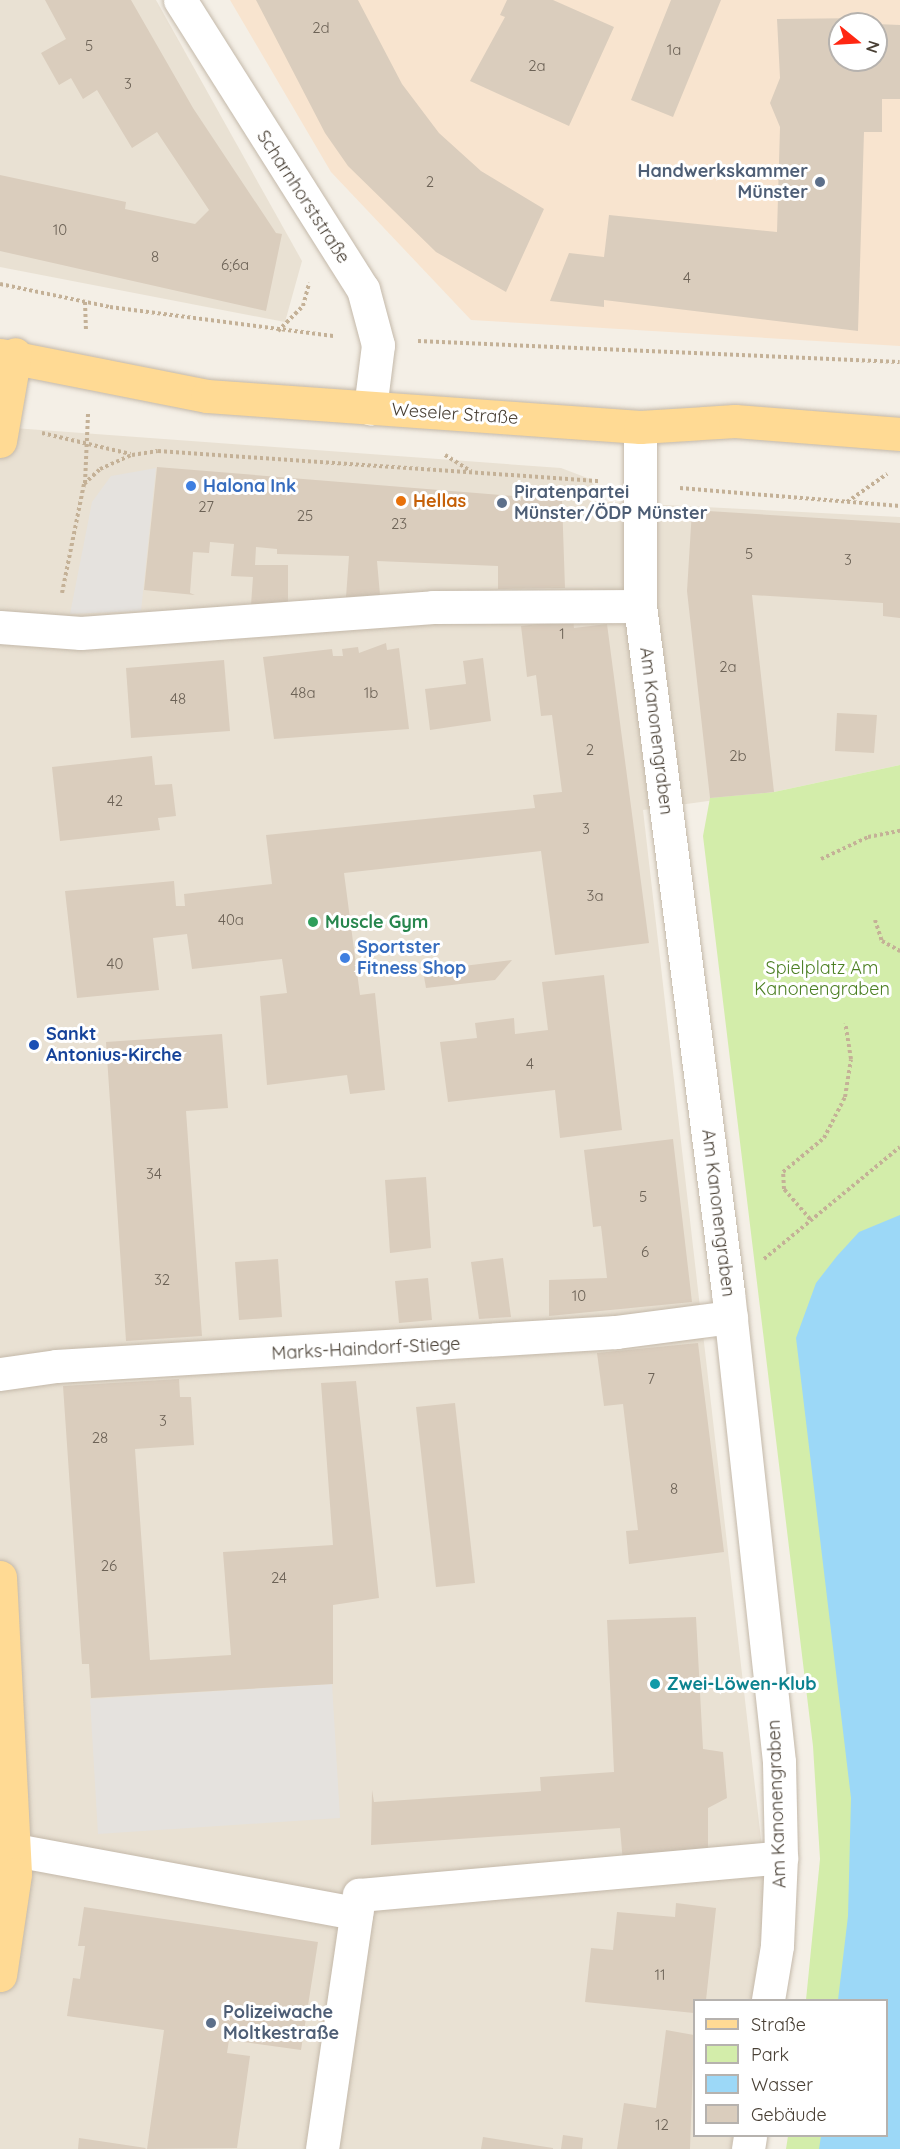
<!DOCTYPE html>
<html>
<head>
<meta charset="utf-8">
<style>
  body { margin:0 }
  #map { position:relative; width:900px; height:2149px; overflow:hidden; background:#f4efe6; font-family:Quicksand,sans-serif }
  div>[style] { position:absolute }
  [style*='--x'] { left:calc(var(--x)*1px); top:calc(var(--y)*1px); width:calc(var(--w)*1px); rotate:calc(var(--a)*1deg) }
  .residential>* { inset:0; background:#e9e1d3 }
  .commercial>* { inset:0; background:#f8e4cf }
  .green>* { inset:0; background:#d3edaa }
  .parking>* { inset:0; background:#e5e2de }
  .water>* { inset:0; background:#9cd8f7 }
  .building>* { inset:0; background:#dacdbd }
  .path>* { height:4px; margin-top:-2px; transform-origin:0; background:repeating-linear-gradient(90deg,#c4b197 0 3px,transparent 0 6px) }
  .roads { filter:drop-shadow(0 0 2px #c4b9aa) drop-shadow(0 0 2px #c4b9aa) }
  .minor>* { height:33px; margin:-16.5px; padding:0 16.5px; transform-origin:16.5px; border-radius:16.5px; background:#fff }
  .major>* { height:33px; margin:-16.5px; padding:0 16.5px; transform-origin:16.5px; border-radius:16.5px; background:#ffda94 }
  .dots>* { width:16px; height:16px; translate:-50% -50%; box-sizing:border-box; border:3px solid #fff; border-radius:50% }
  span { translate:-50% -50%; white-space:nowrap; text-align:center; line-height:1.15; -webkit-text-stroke:6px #fff; paint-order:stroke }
  .number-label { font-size:15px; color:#6c6256 }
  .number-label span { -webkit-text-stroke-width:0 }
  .service-label { font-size:18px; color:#4e5e75; font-weight:700 }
  .right { translate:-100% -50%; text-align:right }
  .left { translate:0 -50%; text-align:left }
  .street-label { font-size:18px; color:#483f34 }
  .shop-label { font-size:18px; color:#366cbe; font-weight:700 }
  .food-label { font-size:18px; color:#c56008; font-weight:700 }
  .leisure-label { font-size:18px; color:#27864d; font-weight:700 }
  .park-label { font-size:18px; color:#4b7f22 }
  .transit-label { font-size:18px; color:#164399; font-weight:700 }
  .culture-label { font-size:18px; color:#0d838f; font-weight:700 }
  .legend { position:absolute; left:693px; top:1999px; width:195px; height:138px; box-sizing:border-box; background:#fff; border:2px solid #b6b2ae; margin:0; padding:8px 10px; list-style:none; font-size:18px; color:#483f34 }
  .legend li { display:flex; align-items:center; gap:12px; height:30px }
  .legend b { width:30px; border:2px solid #b6b2ae }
  .north { position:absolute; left:828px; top:12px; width:60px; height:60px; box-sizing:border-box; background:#fff; border:2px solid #b6b2ae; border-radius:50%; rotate:108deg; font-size:16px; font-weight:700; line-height:24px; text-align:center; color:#483f34 }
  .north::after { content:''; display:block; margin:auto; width:21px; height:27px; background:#ff2712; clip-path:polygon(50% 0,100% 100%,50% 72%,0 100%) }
</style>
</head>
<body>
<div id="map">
  <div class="residential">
    <div style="clip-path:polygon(0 0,156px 0,302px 261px,285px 322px,0 267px)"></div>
    <div style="clip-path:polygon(0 427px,561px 468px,590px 479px,606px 502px,900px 517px,900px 765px,774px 792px,643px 810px,767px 1892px,752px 2000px,694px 2000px,694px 2136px,733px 2136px,731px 2149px,0 2149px)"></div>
  </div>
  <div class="commercial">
    <div style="clip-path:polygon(evenodd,230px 0,900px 0,900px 346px,471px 320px,331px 172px,230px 0,840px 24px,876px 24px,876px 60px,840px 60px,840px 24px)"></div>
  </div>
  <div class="green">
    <div style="clip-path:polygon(900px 765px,900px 2149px,786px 2149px,788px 2136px,886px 2136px,886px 2000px,806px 2000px,820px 1859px,813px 1746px,703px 836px,710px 798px,774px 792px)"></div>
  </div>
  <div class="parking">
    <div style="clip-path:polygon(156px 468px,141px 611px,70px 614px,92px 502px,111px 476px)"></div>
    <div style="clip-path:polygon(332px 1684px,340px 1818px,98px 1834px,90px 1699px)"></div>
  </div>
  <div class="water">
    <div style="clip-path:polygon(900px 1215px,900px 2149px,819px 2149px,821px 2136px,886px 2136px,886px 2000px,838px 2000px,848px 1916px,851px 1798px,796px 1338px,816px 1283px,837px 1256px,859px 1232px)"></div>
  </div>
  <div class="building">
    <div style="clip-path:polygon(45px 0,131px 0,193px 108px,276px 233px,282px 234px,266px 311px,0 251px,0 175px,126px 202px,125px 209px,195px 224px,209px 210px,157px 132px,132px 148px,97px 90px,83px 99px,71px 78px,59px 85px,41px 53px,66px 39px)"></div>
    <div style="clip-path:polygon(256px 0,358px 0,402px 84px,439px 133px,481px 171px,544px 209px,506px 292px,436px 252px,348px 166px,325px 133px)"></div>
    <div style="clip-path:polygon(507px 0,553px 0,614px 27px,569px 126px,470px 81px,505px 17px,500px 15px)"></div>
    <div style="clip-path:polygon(671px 0,721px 0,673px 117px,631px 100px)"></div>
    <div style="clip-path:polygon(866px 18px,867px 24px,840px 24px,840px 60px,876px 60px,876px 24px,900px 25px,900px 99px,882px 99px,882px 132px,864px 132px,858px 331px,604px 300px,604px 307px,550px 301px,569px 253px,604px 257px,609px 215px,777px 232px,780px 127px,770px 103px,780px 78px,777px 19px)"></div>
    <div style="clip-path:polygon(157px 467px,562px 500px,565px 588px,498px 589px,498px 566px,377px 561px,380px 595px,346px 597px,349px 556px,277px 554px,277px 549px,256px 547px,255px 565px,288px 565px,288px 602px,251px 605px,253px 577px,231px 576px,234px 544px,210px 542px,209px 553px,193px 552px,190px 593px,195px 595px,144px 590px)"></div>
    <div style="clip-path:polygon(692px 510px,900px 523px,900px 618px,883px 616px,883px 603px,752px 595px,774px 792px,710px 798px,687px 591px)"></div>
    <div style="clip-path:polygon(573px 620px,574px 628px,607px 624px,649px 943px,555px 955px,541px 851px,344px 873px,360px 995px,375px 993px,385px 1090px,350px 1094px,347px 1075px,267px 1085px,260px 996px,287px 993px,282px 959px,192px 969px,187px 934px,153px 938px,159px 990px,77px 998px,65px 891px,174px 881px,176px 906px,185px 906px,184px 894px,272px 884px,266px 835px,535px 808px,533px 795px,562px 792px,552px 715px,541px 716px,536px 675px,527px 677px,521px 626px)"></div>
    <div style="clip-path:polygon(386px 643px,387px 650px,399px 648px,409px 729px,274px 739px,263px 657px,332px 649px,333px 656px,343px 656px,342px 649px,358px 647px,359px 653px)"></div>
    <div style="clip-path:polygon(483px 658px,491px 721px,430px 730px,425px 689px,466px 684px,463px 661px)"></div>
    <div style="clip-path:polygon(224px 660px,230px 731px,131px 738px,126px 668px)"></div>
    <div style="clip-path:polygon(837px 713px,877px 715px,874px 753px,835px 751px)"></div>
    <div style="clip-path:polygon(152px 756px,155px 785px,172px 784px,176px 816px,158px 818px,160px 830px,60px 841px,52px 767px)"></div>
    <div style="clip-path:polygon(512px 960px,495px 980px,426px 988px,423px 971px)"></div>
    <div style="clip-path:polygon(604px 975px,622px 1130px,560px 1138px,555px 1090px,448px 1102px,440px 1042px,477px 1038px,475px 1023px,514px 1018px,515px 1034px,548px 1030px,542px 982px)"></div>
    <div style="clip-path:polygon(222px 1034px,228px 1108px,186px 1111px,202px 1336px,126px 1341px,106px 1042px)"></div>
    <div style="clip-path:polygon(673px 1139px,692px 1302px,549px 1316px,549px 1280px,607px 1278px,601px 1226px,593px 1227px,584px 1150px)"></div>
    <div style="clip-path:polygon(426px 1177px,431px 1248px,390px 1253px,385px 1180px)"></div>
    <div style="clip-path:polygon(503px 1258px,511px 1317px,479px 1319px,471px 1262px)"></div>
    <div style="clip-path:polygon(278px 1259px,282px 1317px,239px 1320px,235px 1262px)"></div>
    <div style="clip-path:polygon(428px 1278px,432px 1320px,399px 1323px,395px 1281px)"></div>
    <div style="clip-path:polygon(698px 1343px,724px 1552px,629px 1564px,626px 1531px,638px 1530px,623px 1404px,604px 1406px,597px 1353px)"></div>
    <div style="clip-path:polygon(179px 1379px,180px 1397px,191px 1397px,194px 1445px,135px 1449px,150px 1660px,231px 1655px,223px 1552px,333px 1545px,321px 1383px,356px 1381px,379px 1598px,333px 1605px,333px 1684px,91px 1698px,89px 1664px,82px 1664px,63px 1386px)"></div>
    <div style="clip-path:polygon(455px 1403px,475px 1583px,436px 1587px,416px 1407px)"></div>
    <div style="clip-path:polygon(696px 1617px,703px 1749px,723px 1752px,727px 1798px,708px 1808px,708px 1856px,623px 1863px,620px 1828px,371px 1845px,372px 1790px,374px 1802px,541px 1791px,540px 1777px,614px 1772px,607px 1620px)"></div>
    <div style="clip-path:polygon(676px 1903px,716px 1908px,706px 2000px,694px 2000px,694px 2013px,585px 2002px,591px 1948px,613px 1950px,617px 1912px,675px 1917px)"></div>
    <div style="clip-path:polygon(84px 1907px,318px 1942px,301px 2050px,229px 2040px,227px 2053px,250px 2056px,237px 2148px,147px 2149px,164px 2030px,67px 2016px,73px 1978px,80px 1979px,85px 1946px,78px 1946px)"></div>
    <div style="clip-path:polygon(666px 2030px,694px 2035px,690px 2149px,617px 2149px,624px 2103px,656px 2108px)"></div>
    <div style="clip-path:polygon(563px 2135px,583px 2138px,582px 2149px,561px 2149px)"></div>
    <div style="clip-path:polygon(483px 2137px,553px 2148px,553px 2149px,481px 2149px)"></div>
    <div style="clip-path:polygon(79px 2138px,146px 2148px,145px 2149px,78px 2149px)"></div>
  </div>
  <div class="path">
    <div style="--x:0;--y:284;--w:112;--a:11.8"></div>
    <div style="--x:110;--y:307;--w:225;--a:7.4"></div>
    <div style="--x:85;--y:302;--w:28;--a:88"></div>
    <div style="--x:278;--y:331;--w:35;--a:-45"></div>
    <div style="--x:303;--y:306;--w:24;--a:-75"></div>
    <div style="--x:418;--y:341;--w:482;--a:2.5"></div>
    <div style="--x:42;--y:433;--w:91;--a:13.3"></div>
    <div style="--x:445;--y:455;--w:31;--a:32"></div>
    <div style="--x:85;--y:483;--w:70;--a:-87.5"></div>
    <div style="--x:680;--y:488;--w:221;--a:4.7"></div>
    <div style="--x:847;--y:502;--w:49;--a:-35"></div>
    <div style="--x:62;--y:593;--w:111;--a:-78.6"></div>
    <div style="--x:84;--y:484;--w:22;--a:-43"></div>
    <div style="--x:100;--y:469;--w:35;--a:-24"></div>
    <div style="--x:132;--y:455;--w:26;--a:-9"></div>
    <div style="--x:158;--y:451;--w:443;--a:3.9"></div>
    <div style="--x:821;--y:859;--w:52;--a:-25.1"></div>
    <div style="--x:868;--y:837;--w:33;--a:-11"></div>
    <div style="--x:875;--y:920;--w:22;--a:72"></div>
    <div style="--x:882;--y:941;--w:21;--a:29"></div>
    <div style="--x:810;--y:1219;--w:40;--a:-131"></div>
    <div style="--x:784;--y:1189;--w:17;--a:-93"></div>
    <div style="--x:783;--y:1172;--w:53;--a:-39.7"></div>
    <div style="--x:824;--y:1138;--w:46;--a:-62.9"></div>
    <div style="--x:845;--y:1097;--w:38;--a:-81"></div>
    <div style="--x:851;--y:1059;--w:36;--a:-99"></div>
    <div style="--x:764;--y:1259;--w:176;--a:-39.5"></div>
  </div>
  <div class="roads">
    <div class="minor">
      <div style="--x:180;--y:0;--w:342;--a:57.7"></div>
      <div style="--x:363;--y:289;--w:58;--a:75"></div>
      <div style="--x:378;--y:345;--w:64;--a:97.2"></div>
      <div style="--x:640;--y:427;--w:179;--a:90"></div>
      <div style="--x:640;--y:606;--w:692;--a:82.69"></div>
      <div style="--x:728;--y:1292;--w:473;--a:83.8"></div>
      <div style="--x:779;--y:1762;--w:95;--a:88.8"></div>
      <div style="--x:781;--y:1857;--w:89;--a:92.6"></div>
      <div style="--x:777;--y:1946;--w:55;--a:99.5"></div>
      <div style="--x:0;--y:627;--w:81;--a:4.2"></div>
      <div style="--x:81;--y:633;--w:353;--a:-4.2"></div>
      <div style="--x:433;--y:607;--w:207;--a:-0.3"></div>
      <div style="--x:0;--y:1374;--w:57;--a:-8.1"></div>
      <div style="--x:56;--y:1366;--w:561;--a:-3.47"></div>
      <div style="--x:616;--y:1332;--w:116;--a:-7.4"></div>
      <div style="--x:15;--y:1850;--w:347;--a:10.5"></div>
      <div style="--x:322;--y:2149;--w:257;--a:-81.7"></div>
      <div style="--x:359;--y:1895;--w:424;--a:-5.1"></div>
      <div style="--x:748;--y:2149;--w:13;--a:-81"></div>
    </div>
    <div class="major">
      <div style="--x:0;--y:355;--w:211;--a:11.2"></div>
      <div style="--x:207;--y:396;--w:434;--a:4.1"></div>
      <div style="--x:640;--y:427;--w:95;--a:-3.6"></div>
      <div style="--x:735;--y:421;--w:166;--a:4.5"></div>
      <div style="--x:0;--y:441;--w:88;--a:-80.2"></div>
      <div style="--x:0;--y:1577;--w:297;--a:87.1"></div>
      <div style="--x:15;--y:1874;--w:102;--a:98.4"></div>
    </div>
  </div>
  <div class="dots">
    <div style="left:820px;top:182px;background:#5c6f8a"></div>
    <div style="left:191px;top:486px;background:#3f7fe0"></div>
    <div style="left:401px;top:501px;background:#e8710a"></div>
    <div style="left:502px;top:503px;background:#5c6f8a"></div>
    <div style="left:313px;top:922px;background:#2e9e5b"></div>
    <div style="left:345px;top:958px;background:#3f7fe0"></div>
    <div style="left:34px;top:1045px;background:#1a4fb4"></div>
    <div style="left:655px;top:1684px;background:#0f9aa8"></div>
    <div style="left:211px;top:2023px;background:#5c6f8a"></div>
  </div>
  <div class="number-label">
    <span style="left:321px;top:28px">2d</span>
    <span style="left:89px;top:46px">5</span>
    <span style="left:674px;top:50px">1a</span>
    <span style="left:537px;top:66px">2a</span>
    <span style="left:128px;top:84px">3</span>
    <span style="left:430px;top:182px">2</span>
    <span style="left:60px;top:230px">10</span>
    <span style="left:155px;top:257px">8</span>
    <span style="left:235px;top:265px">6;6a</span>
    <span style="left:687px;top:278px">4</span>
    <span style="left:206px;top:507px">27</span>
    <span style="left:305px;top:516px">25</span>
    <span style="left:399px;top:524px">23</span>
    <span style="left:749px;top:554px">5</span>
    <span style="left:848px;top:560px">3</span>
    <span style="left:562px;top:634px">1</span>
    <span style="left:728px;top:667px">2a</span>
    <span style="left:303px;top:693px">48a</span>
    <span style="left:371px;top:693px">1b</span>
    <span style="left:178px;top:699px">48</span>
    <span style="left:590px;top:750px">2</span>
    <span style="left:738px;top:756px">2b</span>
    <span style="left:115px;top:801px">42</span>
    <span style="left:586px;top:829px">3</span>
    <span style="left:595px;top:896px">3a</span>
    <span style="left:231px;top:920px">40a</span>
    <span style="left:115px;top:964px">40</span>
    <span style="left:530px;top:1064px">4</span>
    <span style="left:154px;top:1174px">34</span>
    <span style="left:643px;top:1197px">5</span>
    <span style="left:645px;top:1252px">6</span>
    <span style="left:162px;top:1280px">32</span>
    <span style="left:579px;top:1296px">10</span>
    <span style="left:651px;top:1379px">7</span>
    <span style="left:163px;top:1421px">3</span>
    <span style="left:100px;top:1438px">28</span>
    <span style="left:674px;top:1489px">8</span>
    <span style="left:109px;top:1566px">26</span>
    <span style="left:279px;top:1578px">24</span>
    <span style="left:660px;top:1975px">11</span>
    <span style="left:662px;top:2125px">12</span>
  </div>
  <div class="service-label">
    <span class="right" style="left:808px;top:182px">Handwerkskammer<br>Münster</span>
    <span class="left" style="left:514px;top:503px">Piratenpartei<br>Münster/ÖDP Münster</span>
    <span class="left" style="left:223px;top:2023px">Polizeiwache<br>Moltkestraße</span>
  </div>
  <div class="street-label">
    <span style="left:303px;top:197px;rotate:57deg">Scharnhorststraße</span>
    <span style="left:455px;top:414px;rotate:4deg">Weseler Straße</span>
    <span style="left:656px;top:731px;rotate:83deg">Am Kanonengraben</span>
    <span style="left:718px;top:1213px;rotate:83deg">Am Kanonengraben</span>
    <span style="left:366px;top:1349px;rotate:-3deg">Marks-Haindorf-Stiege</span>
    <span style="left:777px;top:1804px;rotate:-92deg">Am Kanonengraben</span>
  </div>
  <div class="shop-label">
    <span class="left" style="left:203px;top:486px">Halona Ink</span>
    <span class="left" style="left:357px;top:958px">Sportster<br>Fitness Shop</span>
  </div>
  <div class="food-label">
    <span class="left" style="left:413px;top:501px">Hellas</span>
  </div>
  <div class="leisure-label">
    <span class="left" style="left:325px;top:922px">Muscle Gym</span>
  </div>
  <div class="park-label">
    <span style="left:822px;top:979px">Spielplatz Am<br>Kanonengraben</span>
  </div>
  <div class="transit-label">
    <span class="left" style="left:46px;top:1045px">Sankt<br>Antonius-Kirche</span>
  </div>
  <div class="culture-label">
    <span class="left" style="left:667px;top:1684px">Zwei-Löwen-Klub</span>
  </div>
  <ul class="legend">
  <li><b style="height:8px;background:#ffda94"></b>Straße</li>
  <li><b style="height:16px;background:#d3edaa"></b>Park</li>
  <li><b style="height:16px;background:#9cd8f7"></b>Wasser</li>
  <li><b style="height:16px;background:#dacdbd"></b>Gebäude</li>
  </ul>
  <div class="north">N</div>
</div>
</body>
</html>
